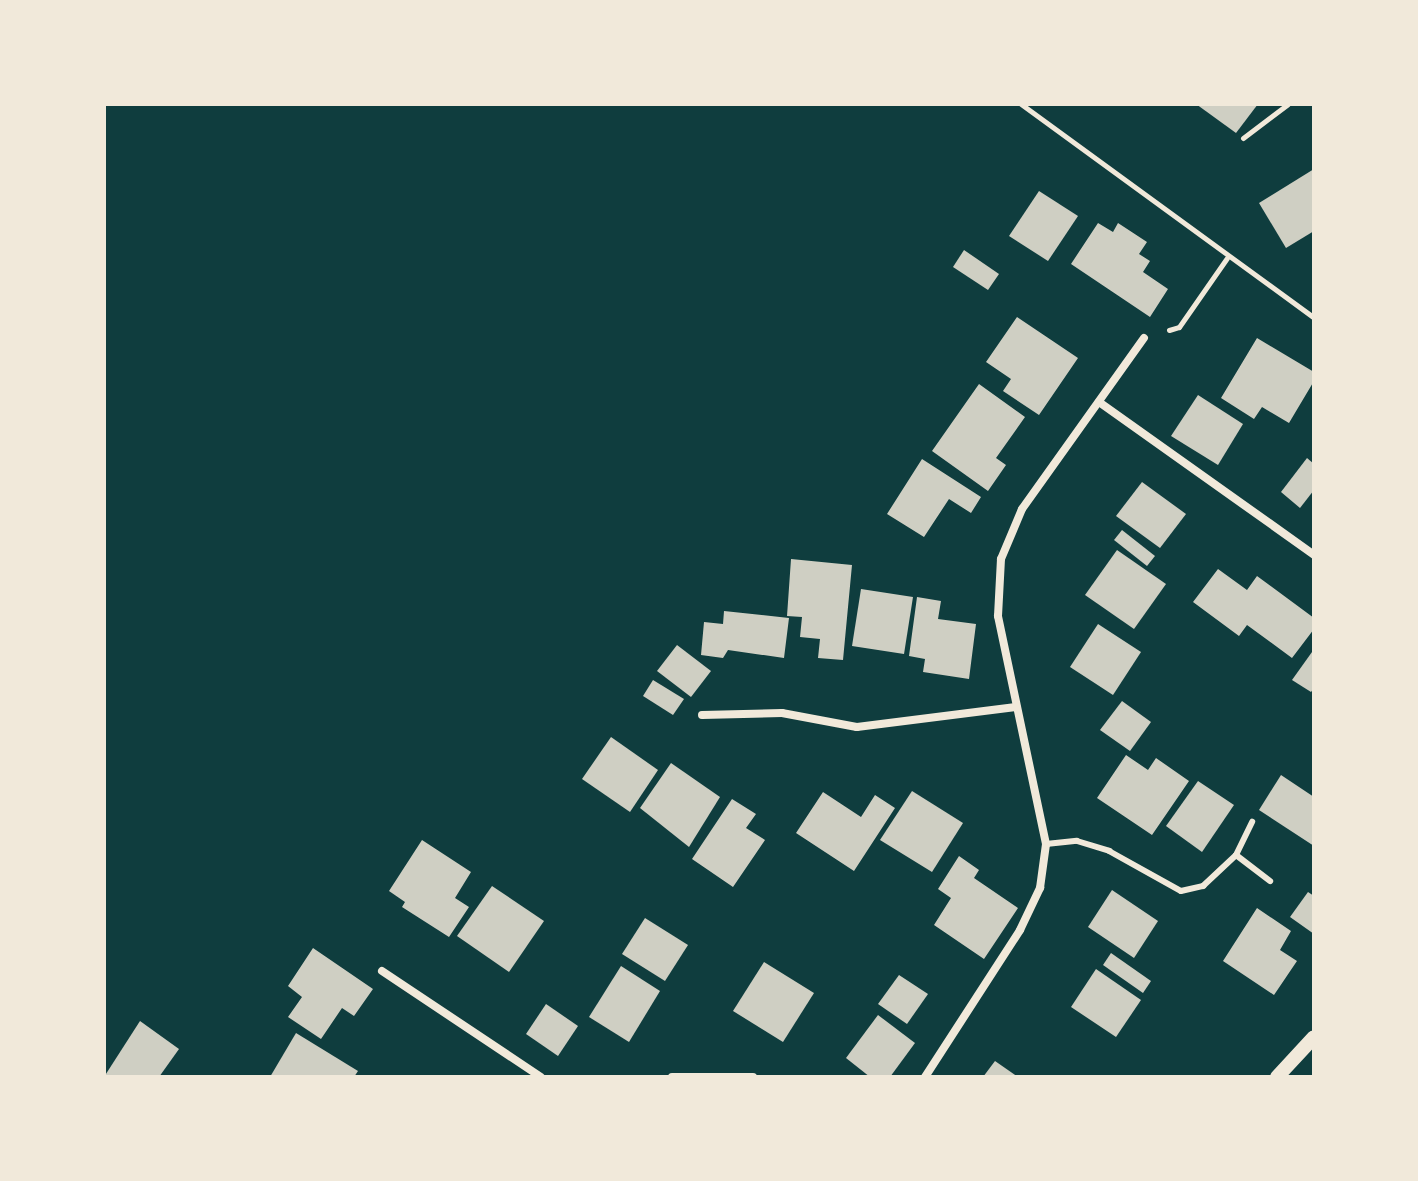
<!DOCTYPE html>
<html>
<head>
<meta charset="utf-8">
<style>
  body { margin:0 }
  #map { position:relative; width:1418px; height:1181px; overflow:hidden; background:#0f3d3e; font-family:"Open Sans",sans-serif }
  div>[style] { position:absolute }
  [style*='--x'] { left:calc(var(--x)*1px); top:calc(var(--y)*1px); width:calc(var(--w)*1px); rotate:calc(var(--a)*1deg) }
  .building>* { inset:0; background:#cfcfc3 }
  .path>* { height:5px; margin:-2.5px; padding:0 2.5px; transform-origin:2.5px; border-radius:2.5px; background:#f1e9da }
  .service>* { height:6px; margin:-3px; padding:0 3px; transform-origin:3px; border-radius:3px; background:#f1e9da }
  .minor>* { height:8px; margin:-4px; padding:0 4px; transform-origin:4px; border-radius:4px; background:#f1e9da }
  .tertiary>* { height:14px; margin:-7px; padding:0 7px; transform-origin:7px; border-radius:7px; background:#f1e9da }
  span { translate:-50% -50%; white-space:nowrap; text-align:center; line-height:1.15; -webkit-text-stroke:6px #f1e9da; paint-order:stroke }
  .frame { position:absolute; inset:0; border:106px solid #f1e9da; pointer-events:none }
</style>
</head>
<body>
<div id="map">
  <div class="building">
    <div style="clip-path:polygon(1196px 104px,1258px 104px,1236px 133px)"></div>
    <div style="clip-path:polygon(1314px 169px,1314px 231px,1286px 248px,1259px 203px)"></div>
    <div style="clip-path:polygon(1039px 191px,1078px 216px,1048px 261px,1009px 236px)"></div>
    <div style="clip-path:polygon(1098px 223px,1113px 232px,1118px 223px,1147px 242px,1139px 254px,1150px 261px,1143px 272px,1168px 289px,1150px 317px,1071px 264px)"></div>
    <div style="clip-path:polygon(964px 250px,999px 274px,988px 290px,953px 267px)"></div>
    <div style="clip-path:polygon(1017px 317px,1078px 358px,1039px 415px,1003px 391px,1011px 379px,986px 362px)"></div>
    <div style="clip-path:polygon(1257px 338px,1314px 372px,1314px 381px,1289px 423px,1262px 407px,1254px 419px,1221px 398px)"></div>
    <div style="clip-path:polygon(979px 384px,1025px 417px,996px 458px,1006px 465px,988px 491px,932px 451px)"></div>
    <div style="clip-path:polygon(1198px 395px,1243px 424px,1218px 465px,1171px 436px)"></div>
    <div style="clip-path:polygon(1307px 458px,1314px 464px,1314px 490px,1300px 508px,1281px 492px)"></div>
    <div style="clip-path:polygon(922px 459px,981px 497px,971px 513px,949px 499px,924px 537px,887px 514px)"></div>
    <div style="clip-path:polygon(1142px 482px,1186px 514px,1160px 548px,1116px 516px)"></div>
    <div style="clip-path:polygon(1122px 530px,1155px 556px,1147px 566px,1114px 540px)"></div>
    <div style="clip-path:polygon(1117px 550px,1166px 584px,1134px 629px,1085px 595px)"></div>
    <div style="clip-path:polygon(791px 559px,852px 565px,843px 660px,818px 658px,820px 639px,800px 637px,802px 617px,787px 616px)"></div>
    <div style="clip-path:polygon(1218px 569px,1247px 590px,1257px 576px,1314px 618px,1314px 629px,1292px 658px,1247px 625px,1239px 636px,1193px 602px)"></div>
    <div style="clip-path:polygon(861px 589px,913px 597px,904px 654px,852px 646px)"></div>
    <div style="clip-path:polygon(917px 597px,941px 601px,938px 619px,976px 624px,969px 679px,923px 672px,925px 659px,909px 656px)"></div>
    <div style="clip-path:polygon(724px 611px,789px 618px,784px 658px,728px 650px,723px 658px,701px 655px,704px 622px,723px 624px)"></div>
    <div style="clip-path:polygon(1098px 624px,1141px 652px,1113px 695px,1070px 667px)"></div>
    <div style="clip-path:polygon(677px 645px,711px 671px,691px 697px,657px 671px)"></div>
    <div style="clip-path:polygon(1312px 652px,1314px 688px,1311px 692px,1292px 680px)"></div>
    <div style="clip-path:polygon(653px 680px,684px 699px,673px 715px,643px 696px)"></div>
    <div style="clip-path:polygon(1122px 701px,1151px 722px,1130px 751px,1100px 730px)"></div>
    <div style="clip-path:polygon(611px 737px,658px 770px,630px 812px,582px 779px)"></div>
    <div style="clip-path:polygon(1126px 755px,1148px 770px,1156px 758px,1189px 781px,1152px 835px,1097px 798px)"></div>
    <div style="clip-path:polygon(671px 763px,720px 797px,689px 847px,640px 808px)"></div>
    <div style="clip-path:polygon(1281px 775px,1314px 797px,1314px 846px,1259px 810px)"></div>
    <div style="clip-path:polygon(1198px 781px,1234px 805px,1202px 852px,1166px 826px)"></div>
    <div style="clip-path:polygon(912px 791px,963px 823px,932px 872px,880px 840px)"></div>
    <div style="clip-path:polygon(823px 792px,861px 817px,875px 795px,895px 808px,854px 871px,796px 833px)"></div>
    <div style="clip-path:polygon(732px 799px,756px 814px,746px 828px,765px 840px,733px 887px,692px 859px)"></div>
    <div style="clip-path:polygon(422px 840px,471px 872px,455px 898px,469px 907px,449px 937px,402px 907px,405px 902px,389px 891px)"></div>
    <div style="clip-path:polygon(959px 856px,979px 870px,974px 878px,1018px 908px,984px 959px,934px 925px,951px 898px,938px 889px)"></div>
    <div style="clip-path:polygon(492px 886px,544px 921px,509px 972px,457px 936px)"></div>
    <div style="clip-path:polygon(1112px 890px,1158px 921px,1134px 958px,1088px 927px)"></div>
    <div style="clip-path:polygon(1308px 892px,1314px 896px,1314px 934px,1290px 917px)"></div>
    <div style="clip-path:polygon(1257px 908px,1291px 931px,1280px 950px,1297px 961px,1274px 995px,1223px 961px)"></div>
    <div style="clip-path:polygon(645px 918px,688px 945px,665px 981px,622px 954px)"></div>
    <div style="clip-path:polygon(313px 948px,373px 989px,354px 1016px,342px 1008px,321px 1039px,288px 1017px,302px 997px,288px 986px)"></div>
    <div style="clip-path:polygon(1111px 953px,1151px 981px,1143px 993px,1103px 965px)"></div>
    <div style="clip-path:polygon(764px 962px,814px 993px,783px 1042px,733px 1011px)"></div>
    <div style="clip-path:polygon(621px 966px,660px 991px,629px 1042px,589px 1017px)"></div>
    <div style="clip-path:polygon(1096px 969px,1141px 1000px,1116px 1037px,1071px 1007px)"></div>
    <div style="clip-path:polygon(899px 975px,928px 994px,907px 1024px,878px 1004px)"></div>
    <div style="clip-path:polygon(546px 1004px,578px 1026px,558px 1056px,526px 1034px)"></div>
    <div style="clip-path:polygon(878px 1015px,915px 1043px,890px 1077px,870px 1077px,846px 1058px)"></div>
    <div style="clip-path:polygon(140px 1021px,179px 1049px,159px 1077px,104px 1077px)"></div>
    <div style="clip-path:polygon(296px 1033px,358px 1071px,354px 1077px,270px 1077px)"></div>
    <div style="clip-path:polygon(995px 1061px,1018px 1077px,983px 1077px)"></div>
  </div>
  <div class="path">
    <div style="--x:1021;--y:104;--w:363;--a:36.1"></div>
    <div style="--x:1243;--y:138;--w:56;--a:-37.1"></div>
    <div style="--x:1169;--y:330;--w:10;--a:-17"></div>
    <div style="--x:1179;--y:327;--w:84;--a:-55.2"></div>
  </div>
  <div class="service">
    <div style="--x:1046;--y:844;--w:31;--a:-6"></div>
    <div style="--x:1077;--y:841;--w:34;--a:17"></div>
    <div style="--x:1109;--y:851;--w:82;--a:29.1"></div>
    <div style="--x:1181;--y:891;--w:23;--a:-13"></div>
    <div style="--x:1203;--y:886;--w:45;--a:-43.2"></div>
    <div style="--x:1236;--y:855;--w:37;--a:-64"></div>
    <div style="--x:1236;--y:855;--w:43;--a:37.4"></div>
  </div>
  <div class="minor">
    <div style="--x:1099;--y:402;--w:264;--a:35.4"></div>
    <div style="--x:702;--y:715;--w:80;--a:-1.4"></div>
    <div style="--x:782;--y:713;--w:76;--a:10.6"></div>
    <div style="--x:857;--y:727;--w:160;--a:-7.2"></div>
    <div style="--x:382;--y:971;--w:191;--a:33.7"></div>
    <div style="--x:672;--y:1077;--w:81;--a:0"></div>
    <div style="--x:925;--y:1077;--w:175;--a:-57.1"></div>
    <div style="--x:1020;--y:930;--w:47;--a:-64.5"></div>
    <div style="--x:1040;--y:888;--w:44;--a:-82.2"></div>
    <div style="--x:1046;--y:844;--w:233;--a:-101.9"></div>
    <div style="--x:998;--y:616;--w:57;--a:-87"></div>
    <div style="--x:1001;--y:559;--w:54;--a:-67.2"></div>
    <div style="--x:1022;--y:509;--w:210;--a:-54.5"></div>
  </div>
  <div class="tertiary">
    <div style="--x:1277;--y:1077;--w:54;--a:-47.2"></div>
  </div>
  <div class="frame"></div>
</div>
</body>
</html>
